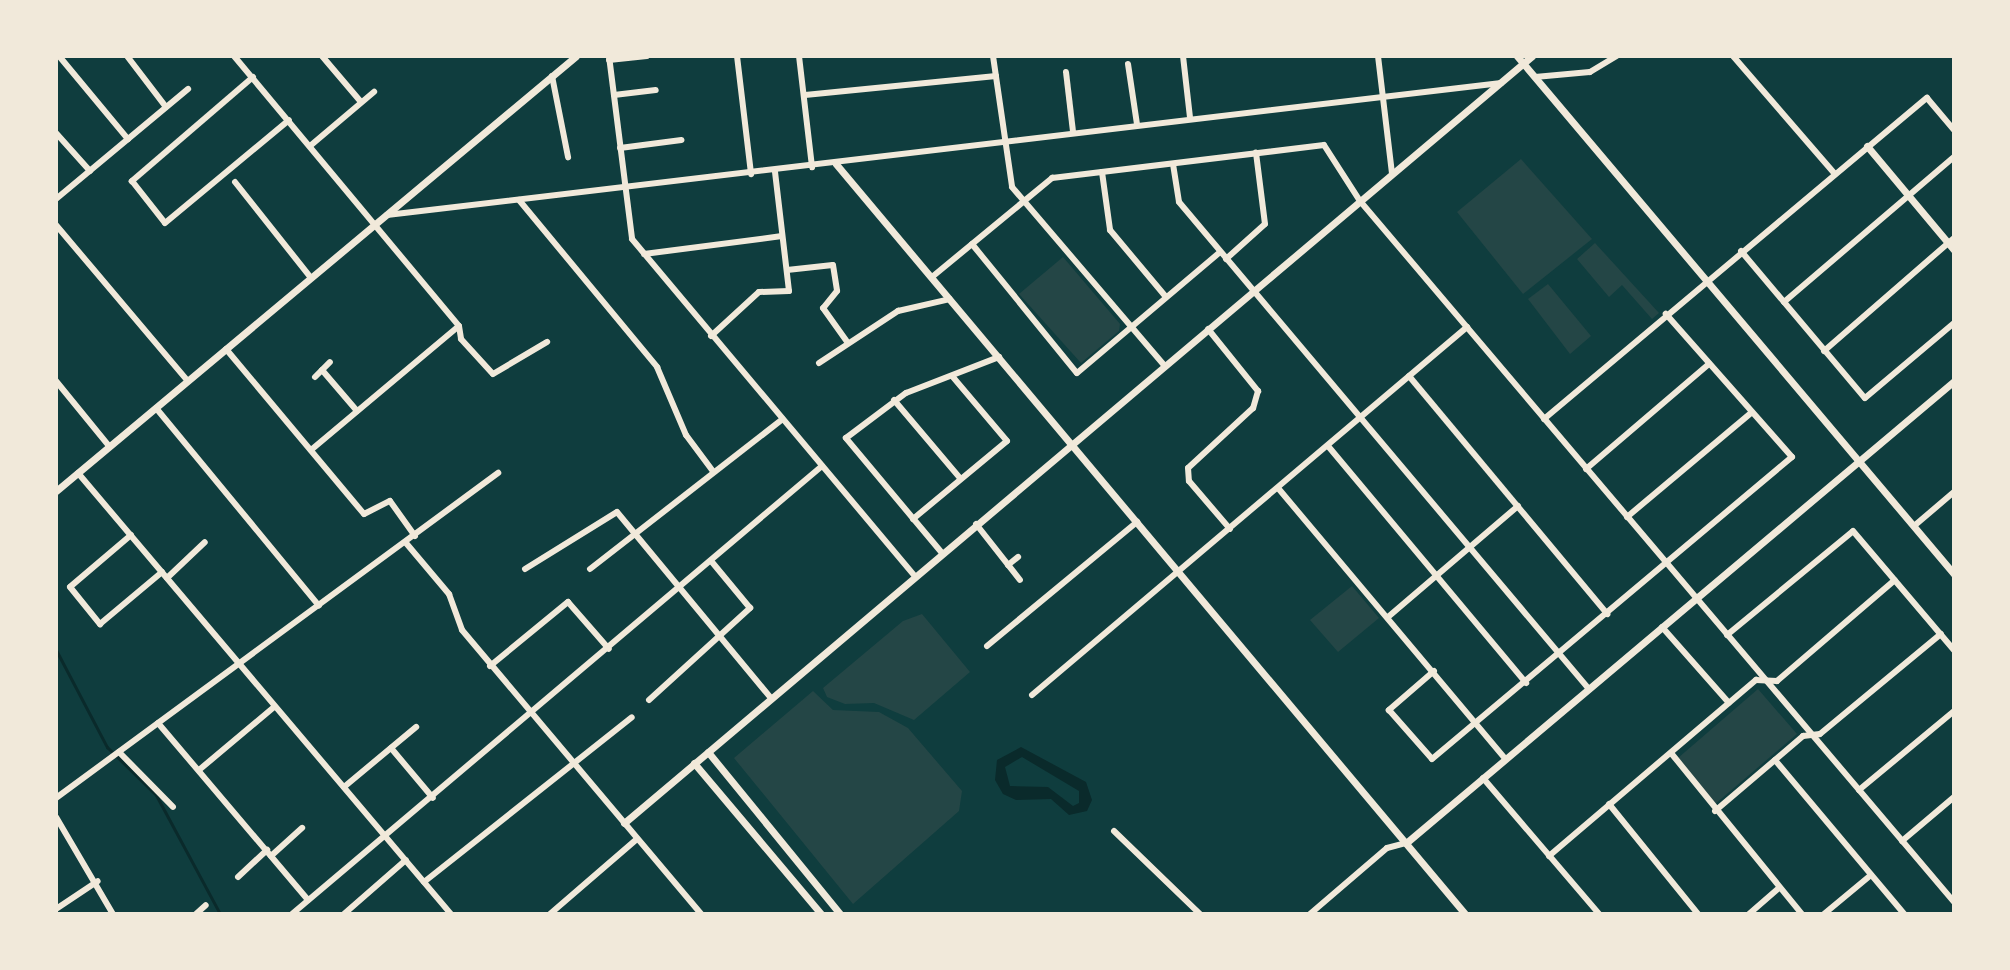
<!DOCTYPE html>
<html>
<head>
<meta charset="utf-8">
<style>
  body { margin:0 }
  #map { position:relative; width:2010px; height:970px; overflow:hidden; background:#0f3d3e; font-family:"Source Sans 3",sans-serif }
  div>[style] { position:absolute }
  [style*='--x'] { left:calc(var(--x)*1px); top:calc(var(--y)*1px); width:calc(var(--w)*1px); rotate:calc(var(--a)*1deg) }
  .green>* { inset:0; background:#244646 }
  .water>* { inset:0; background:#0a2a2b }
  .stream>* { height:3px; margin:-1.5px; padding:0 1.5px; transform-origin:1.5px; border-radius:1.5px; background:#0a2a2b }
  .minor>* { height:6px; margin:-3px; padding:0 3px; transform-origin:3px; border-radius:3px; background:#f1e9da }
  .tertiary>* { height:7px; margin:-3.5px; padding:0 3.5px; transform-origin:3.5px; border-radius:3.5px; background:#f1e9da }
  span { translate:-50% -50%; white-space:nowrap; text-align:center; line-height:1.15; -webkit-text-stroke:6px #f1e9da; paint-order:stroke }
  .frame { position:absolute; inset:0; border:58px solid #f1e9da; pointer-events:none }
</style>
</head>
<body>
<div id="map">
  <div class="green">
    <div style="clip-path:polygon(1521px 159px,1592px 239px,1523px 294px,1457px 212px)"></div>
    <div style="clip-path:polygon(1595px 243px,1659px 313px,1652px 319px,1622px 285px,1609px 297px,1577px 259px)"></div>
    <div style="clip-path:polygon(1063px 257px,1120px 324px,1119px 331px,1081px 363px,1019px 294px)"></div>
    <div style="clip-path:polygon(1548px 284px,1591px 336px,1570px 354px,1528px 299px)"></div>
    <div style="clip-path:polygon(1352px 586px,1379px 618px,1338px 652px,1310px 620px)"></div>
    <div style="clip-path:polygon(922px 614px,970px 672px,914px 720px,874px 703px,845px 704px,827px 697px,823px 688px,903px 621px)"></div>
    <div style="clip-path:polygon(1758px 689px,1797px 734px,1714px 805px,1678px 758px)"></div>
    <div style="clip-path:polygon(813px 691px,833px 710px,879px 712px,908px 728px,962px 791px,959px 811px,853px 904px,734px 758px)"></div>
  </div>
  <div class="water">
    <div style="clip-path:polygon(evenodd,1021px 747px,1086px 782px,1092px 800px,1087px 811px,1069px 815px,1051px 799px,1016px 800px,1003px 794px,995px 780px,997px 760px,1021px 747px,1022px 757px,1079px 791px,1079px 803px,1073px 806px,1048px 787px,1010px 786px,1005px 767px,1022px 757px)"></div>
  </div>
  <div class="stream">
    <div style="--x:56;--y:650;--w:110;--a:62.3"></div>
    <div style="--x:107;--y:747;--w:69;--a:44.4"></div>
    <div style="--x:156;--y:795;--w:135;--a:61.7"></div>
  </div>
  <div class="minor">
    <div style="--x:59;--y:56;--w:108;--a:50.3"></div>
    <div style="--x:127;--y:56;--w:64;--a:52.6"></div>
    <div style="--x:234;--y:56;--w:351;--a:50.2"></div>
    <div style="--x:459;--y:326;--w:13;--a:81"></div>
    <div style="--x:461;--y:339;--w:47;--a:47.6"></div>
    <div style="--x:493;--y:374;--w:63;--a:-30.7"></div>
    <div style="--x:322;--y:56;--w:60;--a:49.7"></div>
    <div style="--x:609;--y:56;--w:184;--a:82.8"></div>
    <div style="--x:632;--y:239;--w:440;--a:50"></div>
    <div style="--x:737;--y:56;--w:119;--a:83.2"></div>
    <div style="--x:799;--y:56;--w:112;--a:83.3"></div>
    <div style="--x:993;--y:56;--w:132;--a:81.7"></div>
    <div style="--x:1012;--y:187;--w:234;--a:49.5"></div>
    <div style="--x:1183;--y:56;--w:61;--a:83.5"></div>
    <div style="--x:1378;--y:56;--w:119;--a:83.2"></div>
    <div style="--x:1733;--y:56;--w:155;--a:49.2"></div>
    <div style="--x:609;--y:60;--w:38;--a:-6"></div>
    <div style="--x:1128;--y:64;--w:61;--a:81.5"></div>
    <div style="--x:1066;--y:72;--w:60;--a:83.3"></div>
    <div style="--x:552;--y:76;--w:83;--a:78.8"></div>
    <div style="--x:253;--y:77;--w:160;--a:139.3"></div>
    <div style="--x:132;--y:181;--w:53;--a:51.8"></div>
    <div style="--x:165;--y:223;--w:161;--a:-39.7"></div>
    <div style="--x:1535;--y:77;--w:55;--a:-5.2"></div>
    <div style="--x:1590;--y:72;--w:31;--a:-31"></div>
    <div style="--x:614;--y:95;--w:42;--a:-6.8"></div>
    <div style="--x:805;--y:95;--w:192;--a:-5.7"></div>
    <div style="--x:56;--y:133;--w:51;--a:48.2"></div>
    <div style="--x:310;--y:146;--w:84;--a:-40.2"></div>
    <div style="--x:620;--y:148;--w:62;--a:-7.5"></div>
    <div style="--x:1173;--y:164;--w:38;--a:81"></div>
    <div style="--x:1179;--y:202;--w:637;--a:49.91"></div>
    <div style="--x:1102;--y:172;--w:59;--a:82.1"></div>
    <div style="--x:1110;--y:230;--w:87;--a:50.1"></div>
    <div style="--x:235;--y:182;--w:122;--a:51.6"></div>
    <div style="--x:56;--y:199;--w:172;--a:-39.8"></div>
    <div style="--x:519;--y:200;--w:217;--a:50.4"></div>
    <div style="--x:657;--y:367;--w:74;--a:66.9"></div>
    <div style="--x:686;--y:435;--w:44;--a:53.4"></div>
    <div style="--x:387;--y:215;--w:1122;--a:-6.76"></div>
    <div style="--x:56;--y:225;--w:204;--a:49.8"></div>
    <div style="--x:972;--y:244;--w:166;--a:50.9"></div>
    <div style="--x:1077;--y:373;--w:187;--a:-40.2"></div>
    <div style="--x:1741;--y:251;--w:192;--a:49.9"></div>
    <div style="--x:1865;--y:398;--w:116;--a:-40.1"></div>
    <div style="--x:644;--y:254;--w:139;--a:-7.4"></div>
    <div style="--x:1226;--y:259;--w:52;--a:-41.9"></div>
    <div style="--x:1265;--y:224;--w:72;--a:-97.2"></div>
    <div style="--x:787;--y:270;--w:46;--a:-6.2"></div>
    <div style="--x:833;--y:265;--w:26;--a:81"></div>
    <div style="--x:837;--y:291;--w:22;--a:129"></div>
    <div style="--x:823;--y:308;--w:43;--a:54.5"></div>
    <div style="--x:932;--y:277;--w:156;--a:-39.5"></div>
    <div style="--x:1052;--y:178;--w:274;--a:-6.9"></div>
    <div style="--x:1324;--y:145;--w:67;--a:57.3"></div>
    <div style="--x:1360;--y:201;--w:919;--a:49.72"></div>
    <div style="--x:1784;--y:302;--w:223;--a:-40.5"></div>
    <div style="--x:1208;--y:329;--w:80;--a:51.1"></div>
    <div style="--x:1258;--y:391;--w:18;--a:106"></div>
    <div style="--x:1253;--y:408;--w:88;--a:137.3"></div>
    <div style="--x:1188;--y:468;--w:13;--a:86"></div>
    <div style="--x:1189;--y:481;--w:63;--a:49.5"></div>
    <div style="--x:711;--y:336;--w:65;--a:-42.5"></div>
    <div style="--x:759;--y:292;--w:30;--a:-2"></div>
    <div style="--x:789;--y:291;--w:121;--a:-96.7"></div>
    <div style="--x:226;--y:349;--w:215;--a:50.1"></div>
    <div style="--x:364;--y:514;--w:29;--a:-27"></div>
    <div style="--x:390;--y:501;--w:43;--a:54.5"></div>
    <div style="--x:1824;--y:351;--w:172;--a:-41"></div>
    <div style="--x:819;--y:363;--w:95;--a:-33.4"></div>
    <div style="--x:898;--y:311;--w:53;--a:-13"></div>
    <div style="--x:322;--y:370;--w:54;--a:49.5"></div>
    <div style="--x:1409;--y:376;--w:310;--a:50.2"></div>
    <div style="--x:315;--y:377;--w:21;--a:-45"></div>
    <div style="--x:56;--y:381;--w:84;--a:50.8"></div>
    <div style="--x:894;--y:400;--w:102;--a:49.8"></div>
    <div style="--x:156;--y:408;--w:256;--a:50.5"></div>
    <div style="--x:1544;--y:419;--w:500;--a:-40"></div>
    <div style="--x:1927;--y:98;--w:42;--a:49.8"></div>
    <div style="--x:1328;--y:446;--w:309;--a:50.1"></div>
    <div style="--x:311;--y:450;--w:193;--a:-40"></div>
    <div style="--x:1586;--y:469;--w:162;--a:-40.5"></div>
    <div style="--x:78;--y:473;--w:578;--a:49.78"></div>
    <div style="--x:1278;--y:488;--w:354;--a:50"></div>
    <div style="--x:1627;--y:517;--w:162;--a:-40"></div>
    <div style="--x:913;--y:519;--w:122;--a:-39.7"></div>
    <div style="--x:1007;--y:441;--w:84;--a:-130.2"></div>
    <div style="--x:976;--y:524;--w:71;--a:51.8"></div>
    <div style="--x:1914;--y:526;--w:52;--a:-40.4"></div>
    <div style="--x:131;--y:535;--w:80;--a:139.6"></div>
    <div style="--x:70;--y:587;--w:48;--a:51"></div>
    <div style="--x:100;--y:624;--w:81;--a:-40"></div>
    <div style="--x:406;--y:543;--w:67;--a:49.9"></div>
    <div style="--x:449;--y:594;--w:38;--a:70"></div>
    <div style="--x:462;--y:630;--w:371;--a:49.9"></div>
    <div style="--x:942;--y:553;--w:150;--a:-129.9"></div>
    <div style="--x:846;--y:438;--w:75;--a:-36.9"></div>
    <div style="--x:906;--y:393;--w:100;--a:-21.2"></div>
    <div style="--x:1008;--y:565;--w:13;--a:-39"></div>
    <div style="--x:525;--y:569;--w:108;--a:-31.8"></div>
    <div style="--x:617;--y:512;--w:241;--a:50.4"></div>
    <div style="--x:590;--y:569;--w:244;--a:-37.9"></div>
    <div style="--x:167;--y:578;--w:52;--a:-43.5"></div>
    <div style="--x:1388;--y:617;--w:171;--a:-40.5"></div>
    <div style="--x:1662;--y:627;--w:101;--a:48.6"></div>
    <div style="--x:1727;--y:635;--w:163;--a:-39.5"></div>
    <div style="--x:1853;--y:531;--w:156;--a:49.7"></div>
    <div style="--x:987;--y:646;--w:195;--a:-39.6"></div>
    <div style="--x:490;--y:666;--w:101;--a:-39.4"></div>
    <div style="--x:568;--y:602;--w:62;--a:48.9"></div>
    <div style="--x:1434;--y:671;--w:60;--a:139.1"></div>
    <div style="--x:1389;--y:710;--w:65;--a:48.7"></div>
    <div style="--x:1432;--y:759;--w:470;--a:-40"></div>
    <div style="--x:1792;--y:457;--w:191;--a:-131.4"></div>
    <div style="--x:1032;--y:695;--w:570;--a:-40.23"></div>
    <div style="--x:649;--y:700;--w:137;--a:-42.3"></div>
    <div style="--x:750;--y:608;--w:60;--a:-129.6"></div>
    <div style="--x:158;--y:723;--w:232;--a:49.7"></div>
    <div style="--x:391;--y:748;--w:65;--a:50"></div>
    <div style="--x:119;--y:752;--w:77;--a:45.5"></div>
    <div style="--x:1671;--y:753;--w:208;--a:50.9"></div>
    <div style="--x:1775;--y:760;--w:201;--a:50"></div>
    <div style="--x:199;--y:770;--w:98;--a:-40"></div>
    <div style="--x:1483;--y:778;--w:179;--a:49.5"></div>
    <div style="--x:344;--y:787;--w:94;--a:-39.8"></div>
    <div style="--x:1859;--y:790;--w:124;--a:-39.7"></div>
    <div style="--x:56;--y:798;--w:549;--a:-36.33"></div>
    <div style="--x:1609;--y:804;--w:141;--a:51"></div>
    <div style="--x:1715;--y:811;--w:116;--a:-40.4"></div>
    <div style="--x:1803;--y:736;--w:17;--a:-7"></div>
    <div style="--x:1820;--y:734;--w:157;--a:-39.6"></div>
    <div style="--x:56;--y:817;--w:113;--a:59.6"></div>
    <div style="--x:1114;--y:831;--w:120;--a:44"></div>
    <div style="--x:1902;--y:841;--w:68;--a:-40.2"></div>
    <div style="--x:271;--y:856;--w:42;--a:-42.1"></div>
    <div style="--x:1549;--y:856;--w:272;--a:-40.4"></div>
    <div style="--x:1756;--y:680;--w:21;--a:3"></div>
    <div style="--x:1777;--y:681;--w:155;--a:-40.6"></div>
    <div style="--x:238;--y:877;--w:40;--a:-43"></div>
    <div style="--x:424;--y:882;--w:265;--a:-38.4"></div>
    <div style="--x:56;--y:909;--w:50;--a:-33.7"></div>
    <div style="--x:196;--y:914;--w:13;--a:-42"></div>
    <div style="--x:292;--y:914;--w:694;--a:-40.21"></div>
    <div style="--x:344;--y:914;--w:82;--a:-41.1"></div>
    <div style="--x:550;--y:914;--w:115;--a:-40.8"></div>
    <div style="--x:1310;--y:914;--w:101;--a:-40.6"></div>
    <div style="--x:1387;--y:848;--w:20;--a:-15"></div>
    <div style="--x:1749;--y:914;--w:40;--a:-41"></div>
    <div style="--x:1824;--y:914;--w:61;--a:-39.7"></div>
  </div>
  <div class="tertiary">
    <div style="--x:1517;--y:56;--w:678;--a:49.85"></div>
    <div style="--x:1867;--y:146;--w:136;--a:50.1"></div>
    <div style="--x:836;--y:164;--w:979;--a:50.01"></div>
    <div style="--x:56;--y:491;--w:678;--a:-39.91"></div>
    <div style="--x:708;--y:752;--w:209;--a:50.8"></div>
    <div style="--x:694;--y:763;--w:197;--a:49.9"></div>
    <div style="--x:624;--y:823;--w:1189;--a:-40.19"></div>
    <div style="--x:1406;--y:843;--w:717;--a:-40.13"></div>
  </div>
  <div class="frame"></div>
</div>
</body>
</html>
